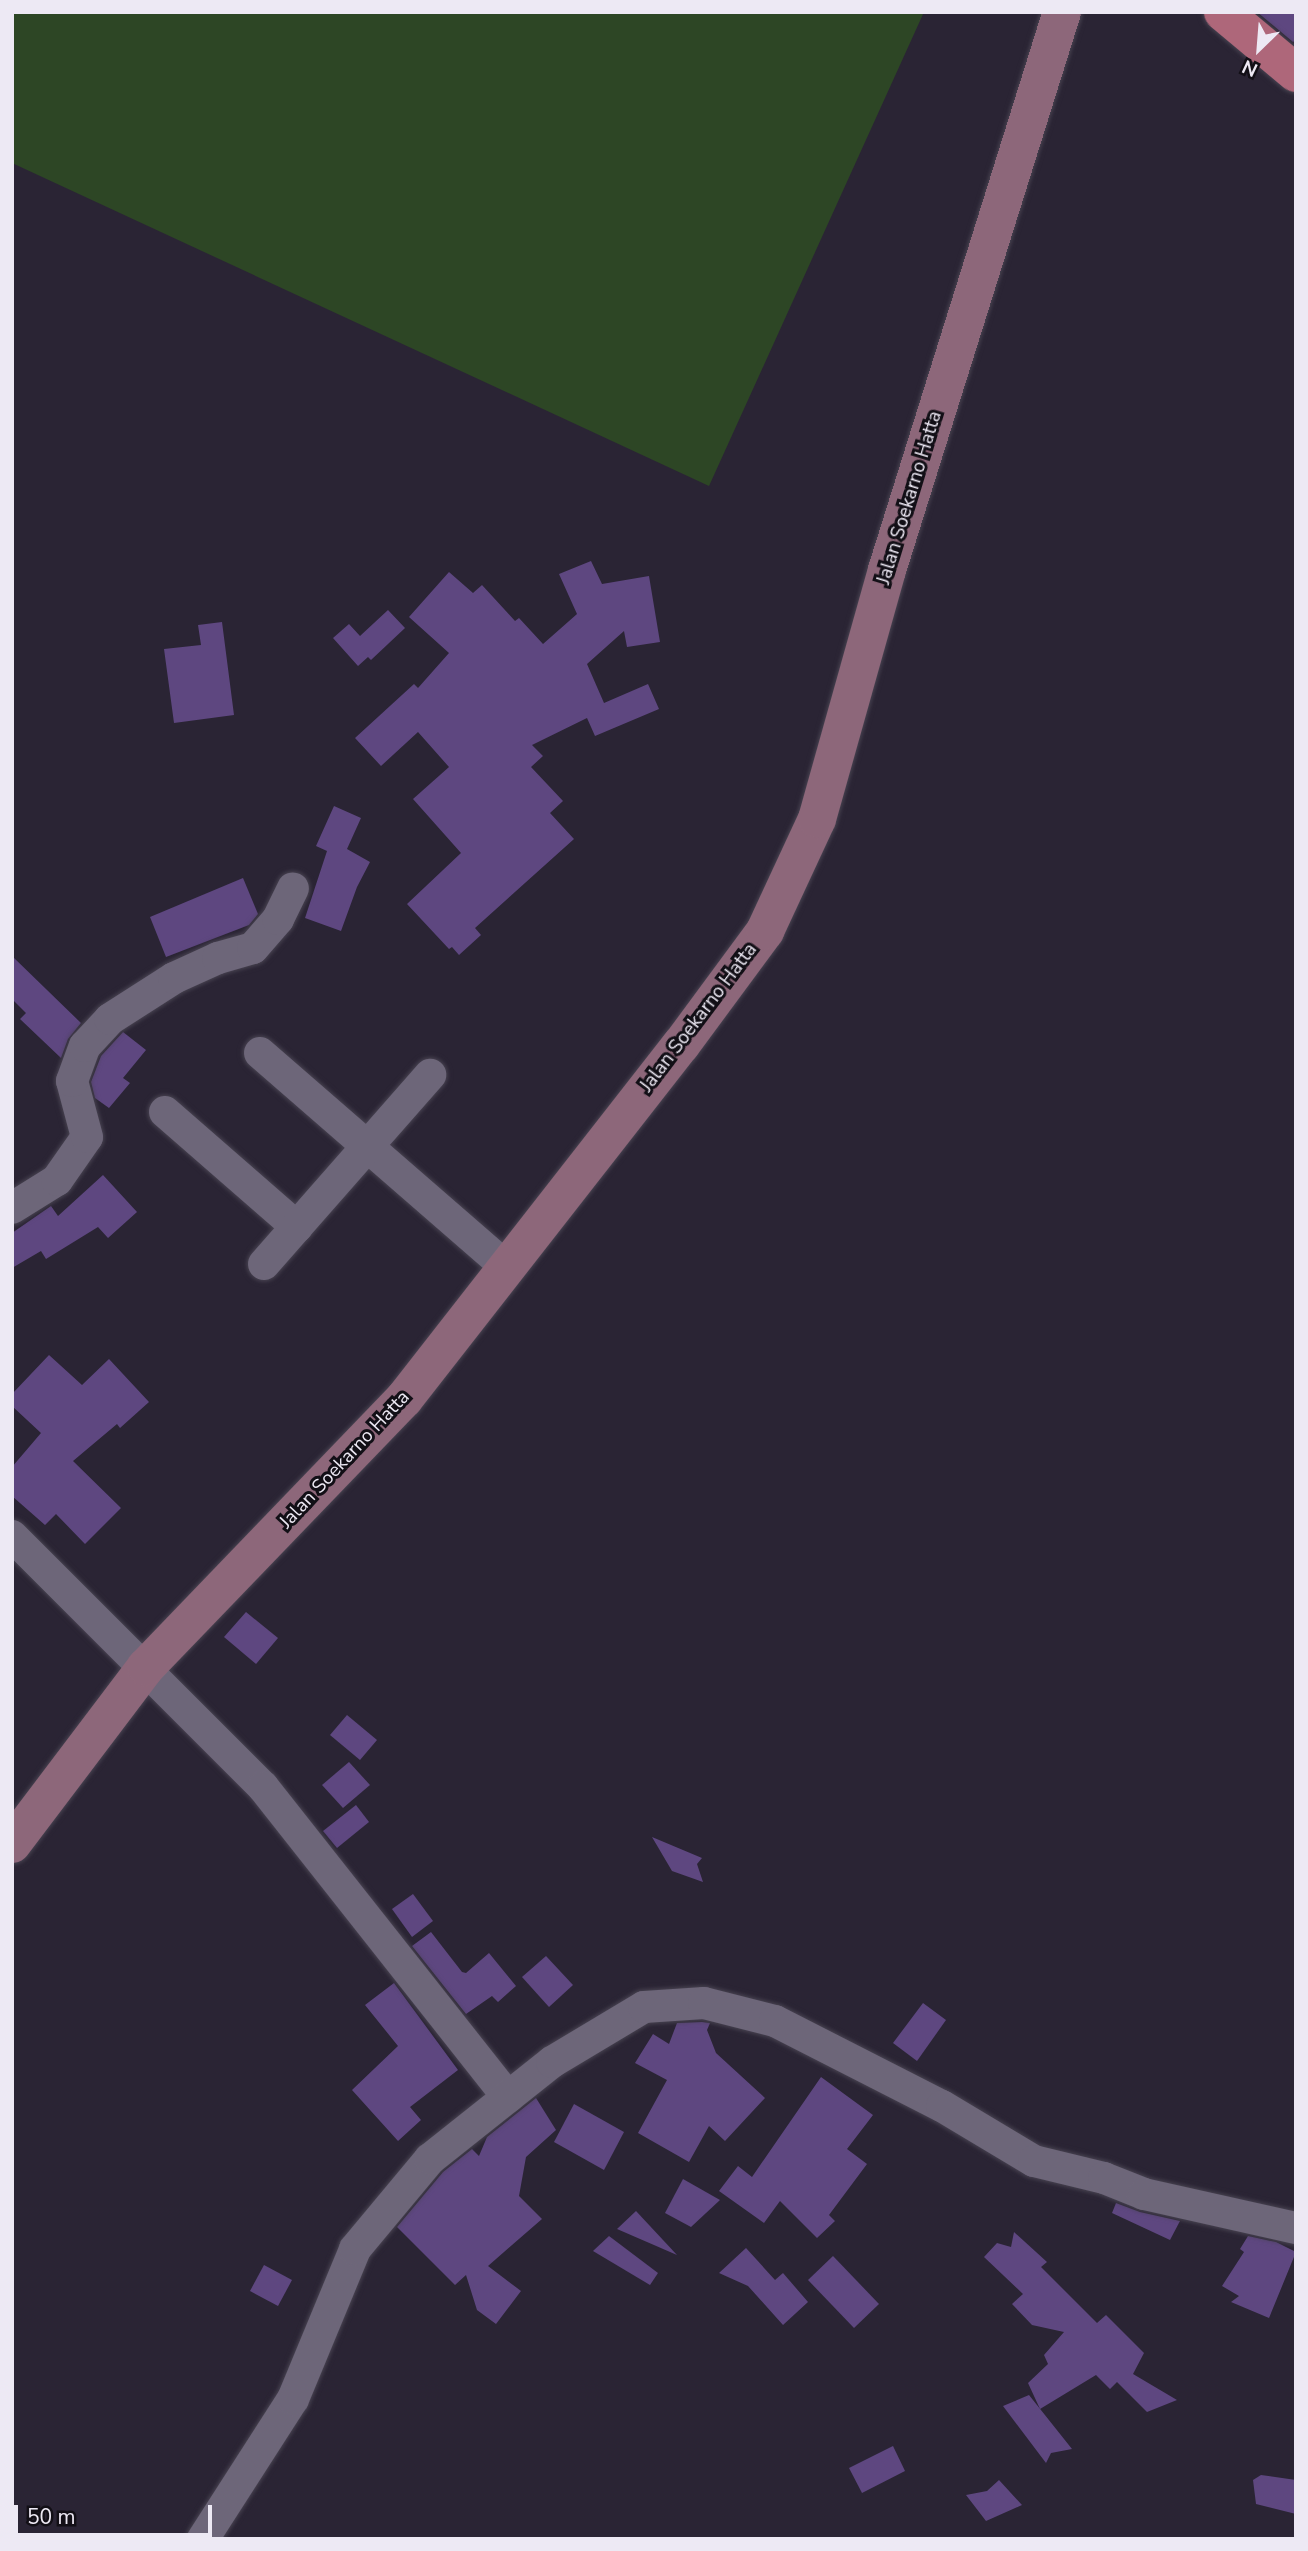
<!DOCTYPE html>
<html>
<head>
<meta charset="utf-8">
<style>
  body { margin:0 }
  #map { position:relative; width:1308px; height:2551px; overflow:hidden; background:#2a2434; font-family:"Nunito Sans",sans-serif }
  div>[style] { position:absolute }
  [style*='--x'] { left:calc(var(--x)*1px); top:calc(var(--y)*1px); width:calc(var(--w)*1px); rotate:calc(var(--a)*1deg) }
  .green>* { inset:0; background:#2d4625 }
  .building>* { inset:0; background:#5e4780 }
  .roads { filter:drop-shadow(0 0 2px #474250) drop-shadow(0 0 2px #474250) }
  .street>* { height:32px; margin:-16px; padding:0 16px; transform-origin:16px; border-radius:16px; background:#6d6679 }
  .secondary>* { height:38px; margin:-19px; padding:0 19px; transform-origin:19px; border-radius:19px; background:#8d677a }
  .primary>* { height:38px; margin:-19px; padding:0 19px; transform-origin:19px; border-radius:19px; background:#ae677a }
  span { translate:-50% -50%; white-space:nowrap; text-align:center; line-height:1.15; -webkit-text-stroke:6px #120f16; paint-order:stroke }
  .street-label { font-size:19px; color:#ede9f4 }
  .frame { position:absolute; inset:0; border:14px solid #ede9f4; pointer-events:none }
  .north { position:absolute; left:1224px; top:14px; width:70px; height:70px; -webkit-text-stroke:5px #120f16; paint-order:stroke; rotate:205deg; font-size:19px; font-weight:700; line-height:28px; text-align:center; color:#ede9f4 }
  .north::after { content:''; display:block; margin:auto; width:24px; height:32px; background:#ede9f4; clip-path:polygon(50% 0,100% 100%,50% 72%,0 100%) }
  .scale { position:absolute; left:14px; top:2505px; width:198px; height:32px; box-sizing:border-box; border:4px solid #ede9f4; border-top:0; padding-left:9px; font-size:21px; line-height:24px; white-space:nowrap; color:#ede9f4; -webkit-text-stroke:5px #120f16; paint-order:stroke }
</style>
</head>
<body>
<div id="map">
  <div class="green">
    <div style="clip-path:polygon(12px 12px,924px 12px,709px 486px,12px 163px)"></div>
  </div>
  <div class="building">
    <div style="clip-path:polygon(1257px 12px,1296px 12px,1296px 40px,1293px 42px)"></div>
    <div style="clip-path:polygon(591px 561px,602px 584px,649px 576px,660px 642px,627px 647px,624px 631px,587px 664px,604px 703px,648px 684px,659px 709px,595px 736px,587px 718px,532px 745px,543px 756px,531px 767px,563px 801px,550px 813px,574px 839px,475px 928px,481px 935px,459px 955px,452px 947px,449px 949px,407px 904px,461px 853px,413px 799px,449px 767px,418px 732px,381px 766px,355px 738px,414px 684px,418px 688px,449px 653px,409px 617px,449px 572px,473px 593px,482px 585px,515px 621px,519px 618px,543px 644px,577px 614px,559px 574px)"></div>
    <div style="clip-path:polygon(388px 610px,405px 628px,371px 660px,368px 657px,358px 666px,333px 638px,349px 624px,360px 636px)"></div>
    <div style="clip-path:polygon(222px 622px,234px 715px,174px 723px,164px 649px,201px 645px,198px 625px)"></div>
    <div style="clip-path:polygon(334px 806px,361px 818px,347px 849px,370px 862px,357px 887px,341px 931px,305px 918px,327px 851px,316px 846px)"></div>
    <div style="clip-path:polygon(243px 878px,258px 914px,249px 925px,166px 957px,150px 917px)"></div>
    <div style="clip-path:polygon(12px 956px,81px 1023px,68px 1039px,61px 1058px,20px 1019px,26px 1013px,12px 999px)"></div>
    <div style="clip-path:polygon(123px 1032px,146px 1050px,123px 1078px,130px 1083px,109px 1108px,95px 1098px,91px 1082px,101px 1056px)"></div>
    <div style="clip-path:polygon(103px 1175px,137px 1212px,108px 1238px,98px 1227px,46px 1259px,41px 1251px,12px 1268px,12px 1233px,51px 1206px,58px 1216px)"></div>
    <div style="clip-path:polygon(49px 1355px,82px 1385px,109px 1359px,149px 1402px,120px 1428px,117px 1424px,73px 1461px,121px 1508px,85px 1544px,56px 1514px,45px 1525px,12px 1496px,12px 1467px,41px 1433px,12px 1406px,12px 1394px)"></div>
    <div style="clip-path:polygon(246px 1612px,278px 1638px,256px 1664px,224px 1637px)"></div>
    <div style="clip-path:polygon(347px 1715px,377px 1740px,360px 1760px,330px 1735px)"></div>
    <div style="clip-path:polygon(349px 1762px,370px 1785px,343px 1808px,322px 1785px)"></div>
    <div style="clip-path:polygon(356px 1805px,369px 1822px,337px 1848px,323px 1831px)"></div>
    <div style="clip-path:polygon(652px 1837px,702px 1858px,697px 1864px,703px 1882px,672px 1871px)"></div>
    <div style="clip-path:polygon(413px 1894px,433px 1921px,412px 1937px,392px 1909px)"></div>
    <div style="clip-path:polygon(431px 1932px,462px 1972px,466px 1973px,489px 1953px,516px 1986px,498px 2002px,492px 1996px,466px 2014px,412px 1946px)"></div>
    <div style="clip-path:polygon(546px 1956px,573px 1985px,549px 2007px,522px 1977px)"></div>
    <div style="clip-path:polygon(394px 1983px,458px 2070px,410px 2107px,421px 2120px,398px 2141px,352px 2090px,398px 2046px,365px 2005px)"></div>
    <div style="clip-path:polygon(923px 2003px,946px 2020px,917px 2061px,893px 2043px)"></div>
    <div style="clip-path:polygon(702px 2022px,710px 2023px,707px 2030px,716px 2053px,765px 2098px,725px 2141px,709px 2126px,689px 2162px,638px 2133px,667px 2080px,635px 2063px,653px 2034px,669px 2044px,677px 2023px)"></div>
    <div style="clip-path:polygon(821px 2077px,873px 2115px,847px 2149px,867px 2164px,829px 2215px,835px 2221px,817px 2238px,780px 2201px,764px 2223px,719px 2191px,738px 2166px,752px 2177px)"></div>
    <div style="clip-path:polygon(536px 2098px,556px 2130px,526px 2157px,519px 2196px,542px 2219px,488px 2266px,521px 2291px,496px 2324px,477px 2310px,466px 2275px,455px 2285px,397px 2227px,443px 2172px,472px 2149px,479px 2156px,487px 2137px)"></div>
    <div style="clip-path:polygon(574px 2104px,624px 2132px,604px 2170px,554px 2142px)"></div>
    <div style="clip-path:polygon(683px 2179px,720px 2200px,691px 2227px,665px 2213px)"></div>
    <div style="clip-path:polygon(1116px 2203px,1140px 2212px,1180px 2221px,1170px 2240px,1112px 2213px)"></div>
    <div style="clip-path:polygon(636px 2211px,677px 2255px,617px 2229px)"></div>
    <div style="clip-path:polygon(1014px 2232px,1047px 2262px,1041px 2267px,1097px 2323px,1106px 2315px,1144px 2353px,1133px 2374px,1177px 2400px,1147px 2412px,1117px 2382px,1110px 2389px,1096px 2375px,1040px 2409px,1028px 2383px,1048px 2364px,1044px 2355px,1064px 2332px,1032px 2325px,1012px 2304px,1023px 2294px,984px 2257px,997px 2243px,1011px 2247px)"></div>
    <div style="clip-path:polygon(609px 2236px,658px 2273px,650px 2285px,593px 2251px)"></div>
    <div style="clip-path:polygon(1248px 2236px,1276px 2242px,1296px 2252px,1269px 2318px,1231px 2302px,1239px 2296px,1222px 2286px,1244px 2252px,1240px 2249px)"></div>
    <div style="clip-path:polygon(746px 2248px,775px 2280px,783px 2273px,808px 2302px,783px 2325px,748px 2286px,719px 2273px)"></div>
    <div style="clip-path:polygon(833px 2256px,879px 2304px,854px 2328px,808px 2280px)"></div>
    <div style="clip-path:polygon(264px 2265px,292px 2280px,278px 2306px,250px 2291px)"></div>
    <div style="clip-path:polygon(1029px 2395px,1072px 2449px,1051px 2453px,1046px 2463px,1003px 2406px)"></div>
    <div style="clip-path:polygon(893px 2446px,905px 2471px,862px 2493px,849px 2468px)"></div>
    <div style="clip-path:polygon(1261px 2475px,1296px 2480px,1296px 2514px,1256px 2504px,1253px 2480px)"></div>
    <div style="clip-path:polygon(999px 2480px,1022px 2505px,986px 2521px,966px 2495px,987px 2491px)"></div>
  </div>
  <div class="roads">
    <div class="street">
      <div style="--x:260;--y:1053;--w:326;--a:41"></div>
      <div style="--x:165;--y:1112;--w:175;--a:41.1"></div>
      <div style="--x:12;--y:1208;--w:53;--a:-31.9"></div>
      <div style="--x:57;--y:1180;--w:52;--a:-55.1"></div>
      <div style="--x:87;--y:1137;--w:58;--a:-105"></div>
      <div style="--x:72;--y:1081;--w:37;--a:-70"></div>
      <div style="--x:85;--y:1046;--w:37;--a:-47"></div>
      <div style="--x:110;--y:1019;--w:76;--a:-32.6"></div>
      <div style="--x:174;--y:978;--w:48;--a:-24.4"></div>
      <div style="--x:218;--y:958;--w:36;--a:-16"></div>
      <div style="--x:253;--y:948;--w:38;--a:-49"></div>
      <div style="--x:278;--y:919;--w:34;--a:-64"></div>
      <div style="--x:264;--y:1264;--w:252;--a:-48.7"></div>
      <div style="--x:12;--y:1536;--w:355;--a:45"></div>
      <div style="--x:263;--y:1787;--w:395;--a:51.7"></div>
      <div style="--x:203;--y:2539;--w:166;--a:-57.3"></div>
      <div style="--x:293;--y:2399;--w:162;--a:-67.5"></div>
      <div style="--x:355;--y:2249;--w:117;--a:-50.2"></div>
      <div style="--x:430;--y:2159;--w:156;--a:-38.5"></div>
      <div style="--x:552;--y:2062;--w:107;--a:-30.9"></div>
      <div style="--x:644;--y:2007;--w:60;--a:-3.8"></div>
      <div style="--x:704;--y:2003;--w:73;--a:14.2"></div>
      <div style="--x:775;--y:2021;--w:187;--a:27"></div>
      <div style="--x:942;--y:2106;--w:107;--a:30.9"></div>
      <div style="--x:1034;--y:2161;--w:72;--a:13.7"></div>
      <div style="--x:1104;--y:2178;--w:43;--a:21.8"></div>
      <div style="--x:1144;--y:2194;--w:156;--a:12.6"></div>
    </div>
    <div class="secondary">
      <div style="--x:12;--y:1844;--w:222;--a:-52.9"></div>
      <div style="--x:146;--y:1667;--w:372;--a:-46.1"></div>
      <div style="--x:404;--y:1399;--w:449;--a:-52"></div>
      <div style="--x:681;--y:1045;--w:142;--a:-53.6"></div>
      <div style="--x:765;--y:931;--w:123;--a:-65.1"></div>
      <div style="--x:817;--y:819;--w:259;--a:-74.3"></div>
      <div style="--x:887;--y:570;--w:585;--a:-72.59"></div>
    </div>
    <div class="primary">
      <div style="--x:1223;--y:12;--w:95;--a:39.9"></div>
    </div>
  </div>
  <div class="street-label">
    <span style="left:910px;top:498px;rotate:-73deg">Jalan Soekarno Hatta</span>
    <span style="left:699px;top:1018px;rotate:-53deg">Jalan Soekarno Hatta</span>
    <span style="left:345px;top:1460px;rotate:-47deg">Jalan Soekarno Hatta</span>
  </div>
  <div class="frame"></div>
  <div class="north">N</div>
  <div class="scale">50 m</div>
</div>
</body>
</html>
